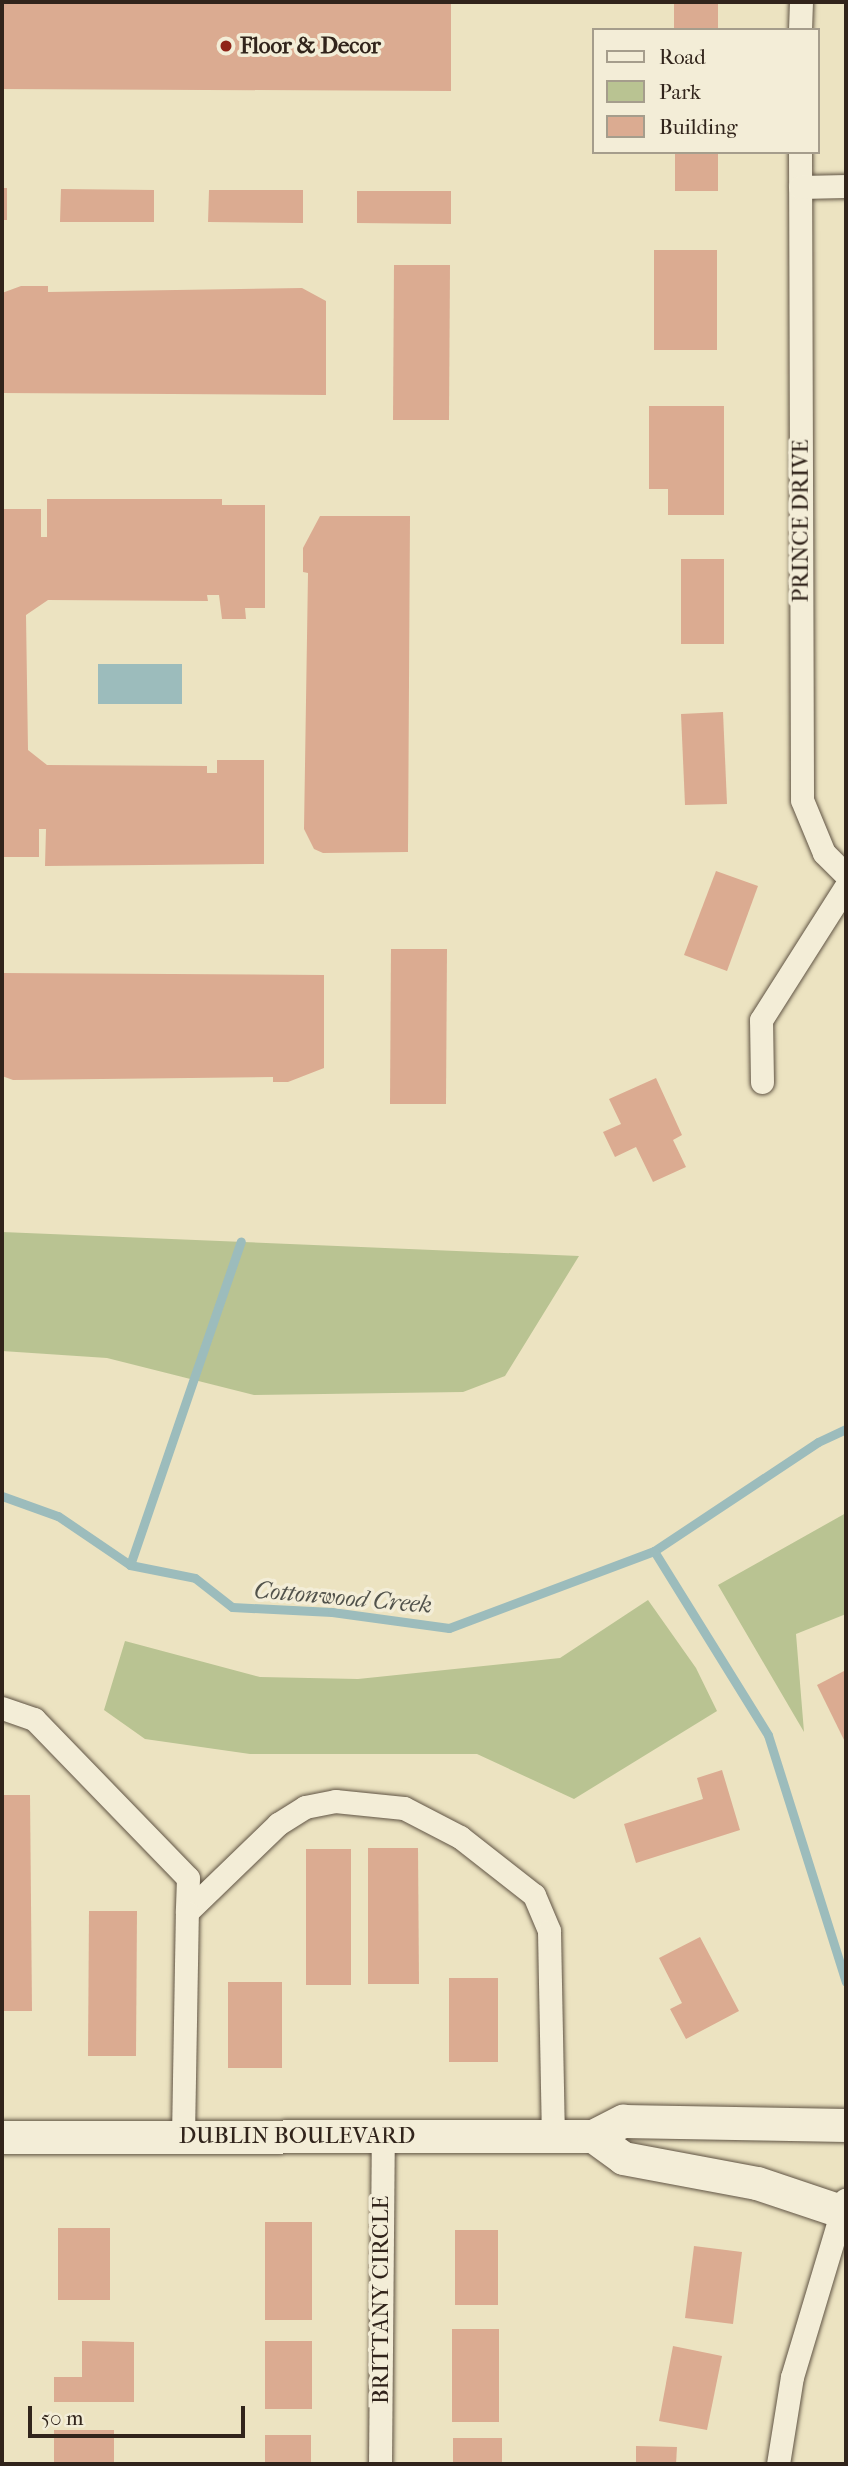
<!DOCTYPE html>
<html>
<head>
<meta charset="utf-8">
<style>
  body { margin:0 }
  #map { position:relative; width:848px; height:2466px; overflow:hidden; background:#ece3c1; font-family:"IM FELL French Canon",serif }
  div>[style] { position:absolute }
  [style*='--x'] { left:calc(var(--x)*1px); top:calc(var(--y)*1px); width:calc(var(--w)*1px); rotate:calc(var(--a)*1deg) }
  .green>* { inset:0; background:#b9c392 }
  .water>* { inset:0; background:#9cbcbc }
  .stream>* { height:9px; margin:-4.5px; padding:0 4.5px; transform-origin:4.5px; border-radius:4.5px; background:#9cbcbc }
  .building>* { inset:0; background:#dbab91 }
  .roads { filter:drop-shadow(0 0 2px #605444) drop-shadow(0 0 2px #605444) }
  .street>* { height:23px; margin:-11.5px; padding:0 11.5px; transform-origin:11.5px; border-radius:11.5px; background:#f3edd7 }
  .secondary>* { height:33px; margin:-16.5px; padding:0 16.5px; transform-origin:16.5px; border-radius:16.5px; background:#f3edd7 }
  .dots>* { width:19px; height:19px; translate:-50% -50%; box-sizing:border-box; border:4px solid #f3edd7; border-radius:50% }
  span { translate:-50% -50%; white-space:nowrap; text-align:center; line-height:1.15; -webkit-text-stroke:7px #f3edd7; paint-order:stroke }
  .poi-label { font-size:23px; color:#31241b; font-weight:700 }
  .left { translate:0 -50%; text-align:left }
  .street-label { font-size:23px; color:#31241b }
  .water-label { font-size:24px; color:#51524b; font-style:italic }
  .frame { position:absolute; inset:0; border:4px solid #31241b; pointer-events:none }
  .legend { position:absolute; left:592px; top:28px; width:228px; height:126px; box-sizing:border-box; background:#f3edd7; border:2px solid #a59d8c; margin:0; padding:9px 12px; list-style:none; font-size:21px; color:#31241b }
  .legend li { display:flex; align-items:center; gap:14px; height:35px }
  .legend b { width:35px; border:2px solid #a59d8c }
  .scale { position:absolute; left:28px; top:2406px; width:217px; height:32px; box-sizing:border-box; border:4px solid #31241b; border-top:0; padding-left:9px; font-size:21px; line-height:24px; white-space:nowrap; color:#31241b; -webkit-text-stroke:5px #f3edd7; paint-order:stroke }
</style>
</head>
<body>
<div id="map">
  <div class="green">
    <div style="clip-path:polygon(2px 1232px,579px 1256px,505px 1376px,463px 1392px,254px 1395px,107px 1358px,2px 1351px)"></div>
    <div style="clip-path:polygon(846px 1513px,846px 1614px,796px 1634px,804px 1732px,718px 1585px)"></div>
    <div style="clip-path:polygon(648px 1600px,696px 1668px,717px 1711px,574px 1799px,477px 1754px,250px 1754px,145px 1739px,104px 1710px,125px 1641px,260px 1677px,358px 1679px,560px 1658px)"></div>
  </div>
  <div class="water">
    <div style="clip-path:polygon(98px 664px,182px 664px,182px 704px,98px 704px)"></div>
  </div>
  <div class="stream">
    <div style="--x:2;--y:1496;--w:59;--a:19.7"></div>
    <div style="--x:58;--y:1516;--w:87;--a:34.2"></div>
    <div style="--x:130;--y:1565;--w:66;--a:11.3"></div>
    <div style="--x:195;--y:1578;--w:47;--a:38.1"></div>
    <div style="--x:232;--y:1607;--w:100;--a:2.9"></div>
    <div style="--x:332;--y:1612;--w:118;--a:7.8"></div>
    <div style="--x:449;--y:1628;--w:219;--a:-20.6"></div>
    <div style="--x:654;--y:1551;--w:197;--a:-33.6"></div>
    <div style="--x:818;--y:1442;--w:31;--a:-25"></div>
    <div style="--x:654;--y:1551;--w:216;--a:58.2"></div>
    <div style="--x:768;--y:1735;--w:259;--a:72.5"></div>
    <div style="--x:130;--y:1565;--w:342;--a:-71.1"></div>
  </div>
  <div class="building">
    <div style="clip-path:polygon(2px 2px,451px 2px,451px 91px,2px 89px)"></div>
    <div style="clip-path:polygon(674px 2px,718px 2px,718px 30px,674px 30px)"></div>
    <div style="clip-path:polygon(675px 152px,718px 152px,718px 191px,675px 191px)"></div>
    <div style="clip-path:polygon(2px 188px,7px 188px,7px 220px,2px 220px)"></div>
    <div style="clip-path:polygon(61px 189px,154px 190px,154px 222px,60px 222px)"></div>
    <div style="clip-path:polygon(209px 190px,303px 190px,303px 223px,208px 222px)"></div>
    <div style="clip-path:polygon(357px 191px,451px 191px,451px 224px,357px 223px)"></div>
    <div style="clip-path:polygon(654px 250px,717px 250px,717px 350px,654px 350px)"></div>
    <div style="clip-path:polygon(394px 265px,450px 265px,449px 420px,393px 420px)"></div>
    <div style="clip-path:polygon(21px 286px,48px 286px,48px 292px,302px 288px,326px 301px,326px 395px,2px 393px,2px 293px)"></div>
    <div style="clip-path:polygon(649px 406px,724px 406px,724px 515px,668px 515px,668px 489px,649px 489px)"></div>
    <div style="clip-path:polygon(47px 499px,222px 499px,222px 505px,265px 505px,265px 608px,245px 608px,246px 619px,222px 619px,219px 595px,207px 595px,208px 601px,48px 600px,26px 615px,28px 750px,47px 765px,207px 766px,207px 773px,217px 773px,217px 760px,264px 760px,264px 864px,45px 866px,46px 829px,39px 829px,39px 857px,2px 857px,2px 509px,41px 509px,41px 537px,47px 537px)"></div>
    <div style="clip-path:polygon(320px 516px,410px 516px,408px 852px,323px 853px,314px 849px,304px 829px,308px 573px,303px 572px,303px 548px)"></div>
    <div style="clip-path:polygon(681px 559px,724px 559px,724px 644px,681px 644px)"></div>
    <div style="clip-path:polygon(723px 712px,727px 804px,685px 805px,681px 714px)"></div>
    <div style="clip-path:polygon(716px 871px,758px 886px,727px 971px,684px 955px)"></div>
    <div style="clip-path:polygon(391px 949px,447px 949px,446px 1104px,390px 1104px)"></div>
    <div style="clip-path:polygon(2px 973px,324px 975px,324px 1068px,288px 1082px,273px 1082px,273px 1077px,13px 1080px,2px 1076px)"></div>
    <div style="clip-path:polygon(656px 1078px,682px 1135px,673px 1140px,686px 1167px,653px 1182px,636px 1147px,615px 1157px,603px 1132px,621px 1124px,609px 1099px)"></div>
    <div style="clip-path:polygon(846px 1670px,846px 1744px,817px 1685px)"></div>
    <div style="clip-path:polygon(722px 1770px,740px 1830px,636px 1863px,624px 1824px,703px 1799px,697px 1778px)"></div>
    <div style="clip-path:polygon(2px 1795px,30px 1795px,32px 2011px,2px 2011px)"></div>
    <div style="clip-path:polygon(368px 1848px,418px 1848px,419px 1984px,368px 1984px)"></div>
    <div style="clip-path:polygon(306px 1849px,351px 1849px,351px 1985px,306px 1985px)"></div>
    <div style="clip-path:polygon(89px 1911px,137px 1911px,136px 2056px,88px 2056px)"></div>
    <div style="clip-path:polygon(700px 1937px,739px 2011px,686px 2039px,670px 2009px,682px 2003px,659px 1958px)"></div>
    <div style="clip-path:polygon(449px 1978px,498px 1978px,498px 2062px,449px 2062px)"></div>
    <div style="clip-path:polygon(228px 1982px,282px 1982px,282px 2068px,228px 2068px)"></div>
    <div style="clip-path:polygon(265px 2222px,312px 2222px,312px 2320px,265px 2320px)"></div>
    <div style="clip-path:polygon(58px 2228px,110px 2228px,110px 2300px,58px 2300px)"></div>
    <div style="clip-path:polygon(455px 2230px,498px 2230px,498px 2305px,455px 2305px)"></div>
    <div style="clip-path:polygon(694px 2246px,742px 2252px,733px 2324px,685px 2318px)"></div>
    <div style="clip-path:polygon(452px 2329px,499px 2329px,499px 2422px,452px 2422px)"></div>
    <div style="clip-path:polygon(82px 2341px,134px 2342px,134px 2402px,54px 2402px,54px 2377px,82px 2377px)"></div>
    <div style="clip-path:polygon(265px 2341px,312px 2341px,312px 2409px,265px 2409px)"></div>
    <div style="clip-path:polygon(673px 2346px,722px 2356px,707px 2430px,659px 2421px)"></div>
    <div style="clip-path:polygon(54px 2430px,114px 2430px,114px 2464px,54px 2464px)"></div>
    <div style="clip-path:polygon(265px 2435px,311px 2435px,311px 2464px,265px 2464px)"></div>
    <div style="clip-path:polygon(453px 2438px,502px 2438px,502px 2464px,453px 2464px)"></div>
    <div style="clip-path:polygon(636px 2446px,677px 2447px,676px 2464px,636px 2464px)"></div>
  </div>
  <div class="roads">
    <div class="street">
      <div style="--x:800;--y:30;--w:28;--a:-88"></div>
      <div style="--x:800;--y:152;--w:648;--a:89.82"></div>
      <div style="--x:802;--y:800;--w:57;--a:67.5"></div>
      <div style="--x:824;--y:853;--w:31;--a:45"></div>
      <div style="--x:800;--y:187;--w:46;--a:-1.2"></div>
      <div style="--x:762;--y:1082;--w:62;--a:-90.9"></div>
      <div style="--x:761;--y:1020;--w:159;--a:-57.6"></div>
      <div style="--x:2;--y:1708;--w:34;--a:19"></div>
      <div style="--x:34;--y:1719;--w:221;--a:45.9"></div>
      <div style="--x:188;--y:1878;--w:34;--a:92"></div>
      <div style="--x:187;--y:1912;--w:127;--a:-44"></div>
      <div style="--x:278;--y:1824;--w:32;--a:-32"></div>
      <div style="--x:305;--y:1807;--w:31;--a:-11"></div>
      <div style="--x:335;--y:1801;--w:69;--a:5.8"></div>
      <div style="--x:404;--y:1808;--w:63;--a:27.4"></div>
      <div style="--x:460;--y:1837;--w:94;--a:38.1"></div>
      <div style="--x:534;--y:1895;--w:39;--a:67"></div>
      <div style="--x:549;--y:1931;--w:205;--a:88.9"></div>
      <div style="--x:183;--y:2136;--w:224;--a:-89"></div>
      <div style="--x:380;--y:2464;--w:328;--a:-89.5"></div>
      <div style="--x:778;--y:2464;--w:88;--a:-80.9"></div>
      <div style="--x:792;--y:2377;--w:185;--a:-73.3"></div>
    </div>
    <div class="secondary">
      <div style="--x:593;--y:2136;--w:37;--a:36"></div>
      <div style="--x:623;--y:2158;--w:136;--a:10.6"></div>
      <div style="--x:757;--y:2183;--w:94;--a:18.6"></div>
      <div style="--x:2;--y:2137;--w:591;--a:-0.1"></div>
      <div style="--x:593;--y:2136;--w:34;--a:-27"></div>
      <div style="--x:623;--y:2121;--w:223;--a:1"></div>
    </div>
  </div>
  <div class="dots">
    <div style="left:226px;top:46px;background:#8f2418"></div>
  </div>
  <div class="poi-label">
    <span class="left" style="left:240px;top:46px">Floor &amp; Decor</span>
  </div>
  <div class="street-label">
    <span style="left:801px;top:521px;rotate:-90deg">PRINCE DRIVE</span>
    <span style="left:297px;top:2136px">DUBLIN BOULEVARD</span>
    <span style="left:381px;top:2300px;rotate:-90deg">BRITTANY CIRCLE</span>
  </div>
  <div class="water-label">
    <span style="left:343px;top:1598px;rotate:5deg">Cottonwood Creek</span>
  </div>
  <div class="frame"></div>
  <ul class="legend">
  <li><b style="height:9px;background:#f3edd7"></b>Road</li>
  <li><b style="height:19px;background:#b9c392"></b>Park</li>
  <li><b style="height:19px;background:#dbab91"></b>Building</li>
  </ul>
  <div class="scale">50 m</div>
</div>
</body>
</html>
